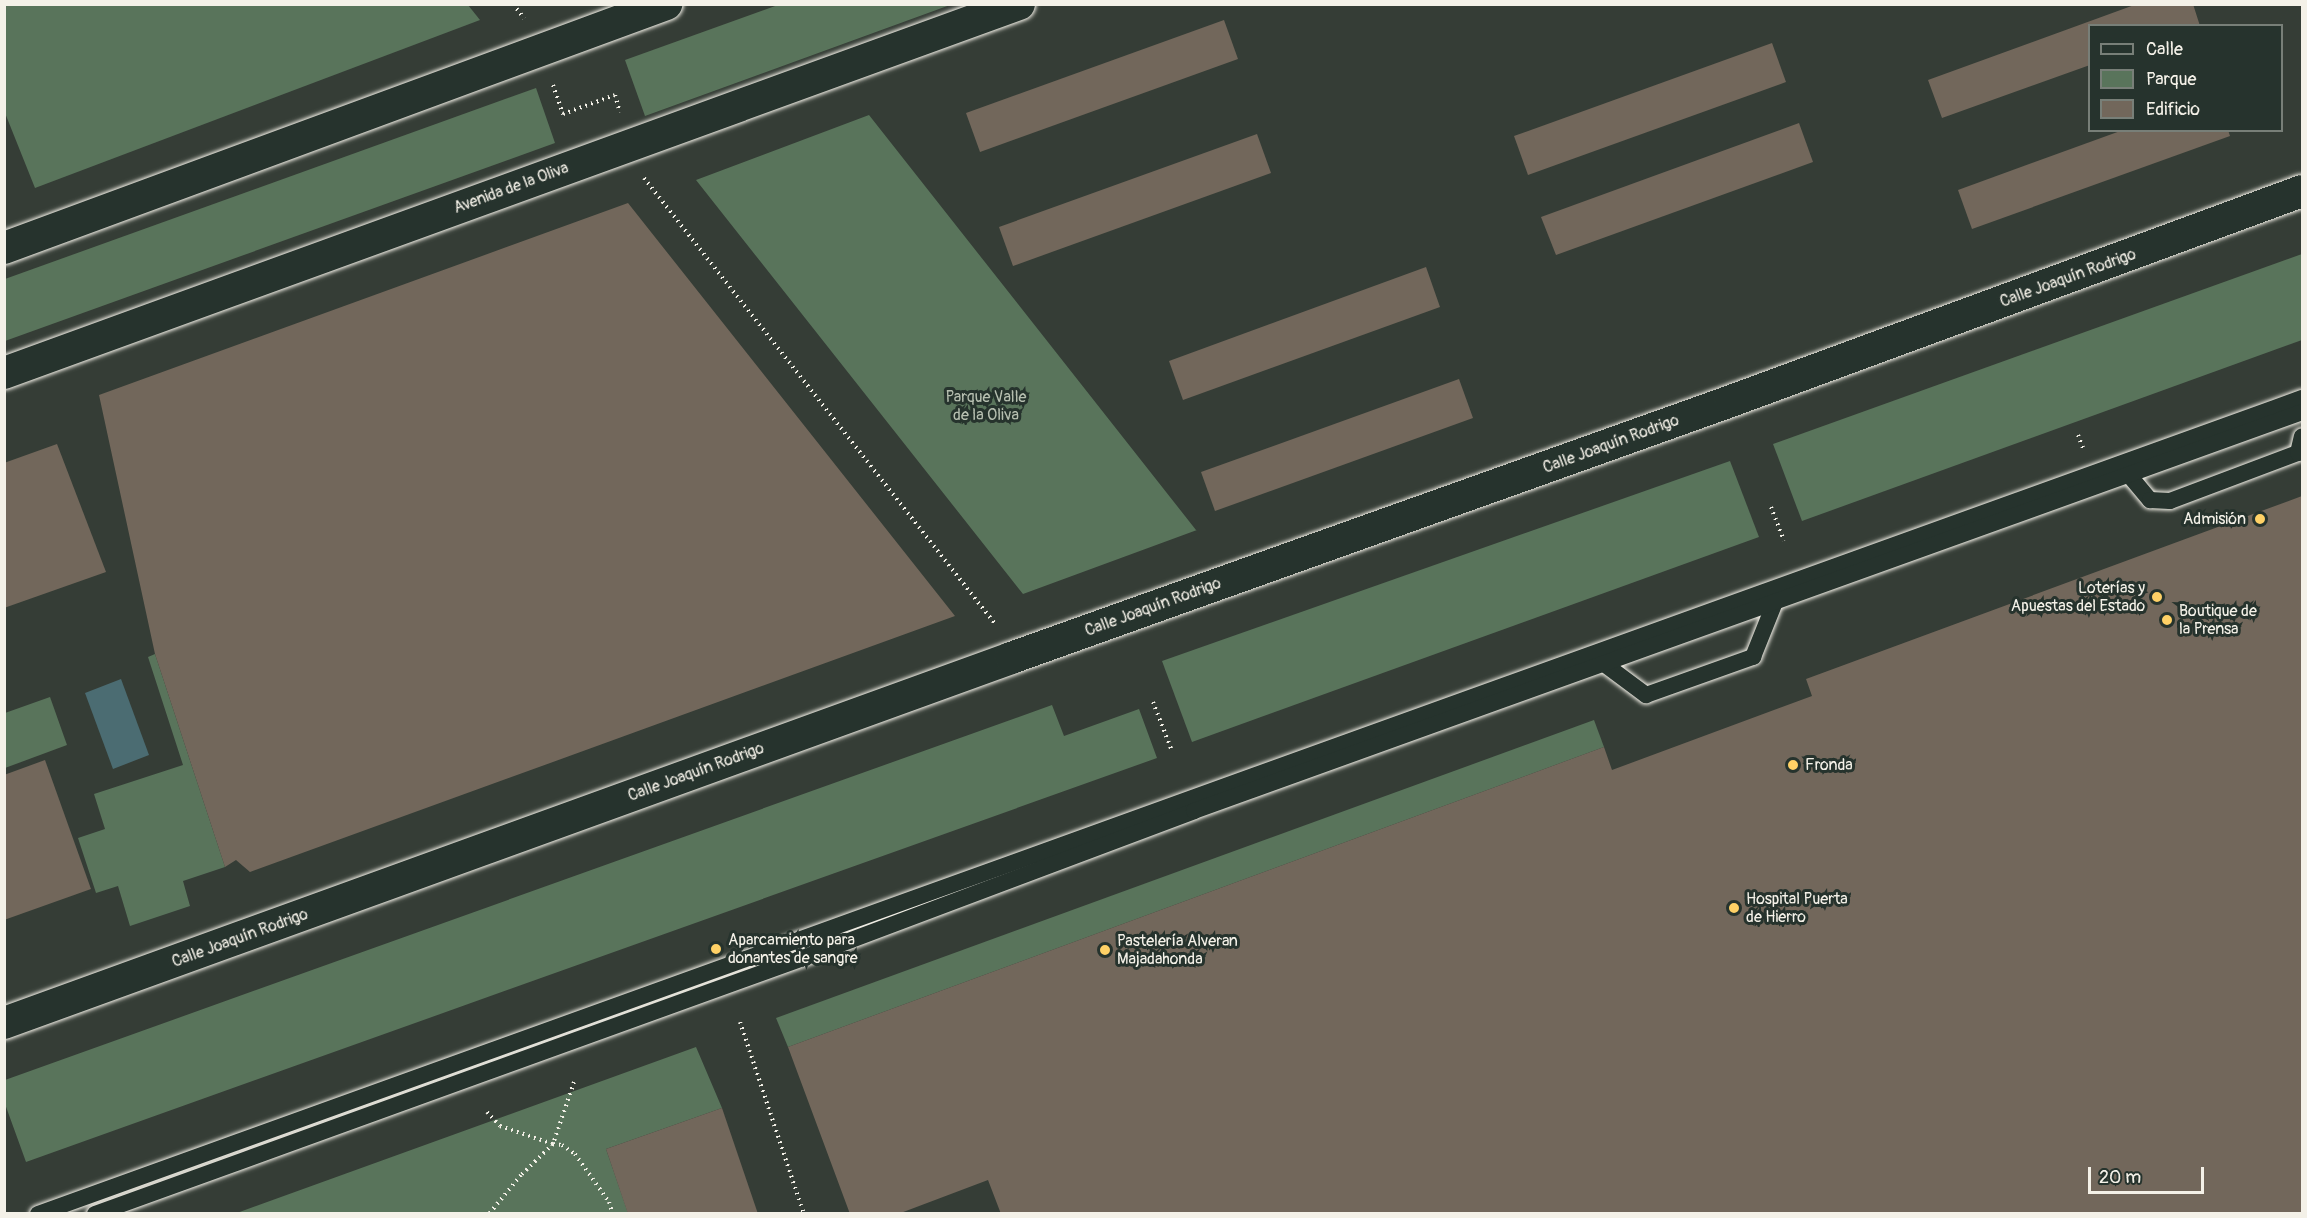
<!DOCTYPE html>
<html>
<head>
<meta charset="utf-8">
<style>
  body { margin:0 }
  #map { position:relative; width:2307px; height:1218px; overflow:hidden; background:#353d36; font-family:Pangolin,sans-serif }
  div>[style] { position:absolute }
  [style*='--x'] { left:calc(var(--x)*1px); top:calc(var(--y)*1px); width:calc(var(--w)*1px); rotate:calc(var(--a)*1deg) }
  .green>* { inset:0; background:#59745b }
  .water>* { inset:0; background:#4b6c72 }
  .building>* { inset:0; background:#72675b }
  .path>* { height:4px; margin-top:-2px; transform-origin:0; background:repeating-linear-gradient(90deg,#f4f1e8 0 1.5px,transparent 0 6px) }
  .roads { filter:drop-shadow(0 0 2px #f4f1e8) drop-shadow(0 0 2px #f4f1e8) }
  .service>* { height:16px; margin:-8px; padding:0 8px; transform-origin:8px; border-radius:8px; background:#26332d }
  .minor>* { height:32px; margin:-16px; padding:0 16px; transform-origin:16px; border-radius:16px; background:#26332d }
  .dots>* { width:16px; height:16px; translate:-50% -50%; box-sizing:border-box; border:3px solid #26332d; border-radius:50% }
  span { translate:-50% -50%; white-space:nowrap; text-align:center; line-height:1.15; -webkit-text-stroke:6px #26332d; paint-order:stroke }
  .street-label { font-size:16px; color:#f4f1e8 }
  .park-label { font-size:16px; color:#b6bfb0 }
  .poi-label { font-size:16px; color:#f4f1e8 }
  .right { translate:-100% -50%; text-align:right }
  .left { translate:0 -50%; text-align:left }
  .frame { position:absolute; inset:0; border:6px solid #f4f1e8; pointer-events:none }
  .legend { position:absolute; left:2088px; top:24px; width:195px; height:108px; box-sizing:border-box; background:#26332d; border:2px solid #787f78; margin:0; padding:8px 10px; list-style:none; font-size:18px; color:#f4f1e8 }
  .legend li { display:flex; align-items:center; gap:12px; height:30px }
  .legend b { width:30px; border:2px solid #787f78 }
  .scale { position:absolute; left:2088px; top:1167px; width:116px; height:27px; box-sizing:border-box; border:3px solid #f4f1e8; border-top:0; padding-left:8px; font-size:18px; line-height:21px; white-space:nowrap; color:#f4f1e8; -webkit-text-stroke:4px #26332d; paint-order:stroke }
</style>
</head>
<body>
<div id="map">
  <div class="green">
    <div style="clip-path:polygon(468px 5px,480px 20px,35px 188px,5px 113px,5px 5px)"></div>
    <div style="clip-path:polygon(778px 5px,950px 5px,645px 116px,625px 60px)"></div>
    <div style="clip-path:polygon(536px 88px,555px 143px,5px 341px,5px 279px)"></div>
    <div style="clip-path:polygon(869px 115px,1196px 530px,1197px 530px,1023px 594px,696px 180px)"></div>
    <div style="clip-path:polygon(2302px 254px,2302px 340px,1802px 521px,1773px 444px)"></div>
    <div style="clip-path:polygon(1730px 461px,1759px 537px,1192px 742px,1162px 661px)"></div>
    <div style="clip-path:polygon(155px 654px,225px 867px,183px 881px,190px 906px,130px 926px,118px 886px,96px 893px,78px 838px,105px 829px,94px 794px,183px 765px,148px 657px)"></div>
    <div style="clip-path:polygon(50px 697px,67px 745px,5px 768px,5px 713px)"></div>
    <div style="clip-path:polygon(1052px 705px,1064px 736px,1139px 709px,1157px 758px,26px 1162px,5px 1104px,5px 1080px)"></div>
    <div style="clip-path:polygon(1594px 720px,1604px 747px,788px 1047px,776px 1018px)"></div>
    <div style="clip-path:polygon(696px 1047px,722px 1108px,606px 1149px,628px 1213px,234px 1214px)"></div>
  </div>
  <div class="water">
    <div style="clip-path:polygon(121px 679px,149px 755px,113px 769px,85px 693px)"></div>
  </div>
  <div class="building">
    <div style="clip-path:polygon(2137px 4px,2193px 4px,2200px 26px,2090px 26px,2090px 65px,1942px 118px,1928px 80px)"></div>
    <div style="clip-path:polygon(1224px 20px,1238px 59px,980px 152px,966px 113px)"></div>
    <div style="clip-path:polygon(1772px 43px,1786px 82px,1528px 175px,1514px 136px)"></div>
    <div style="clip-path:polygon(1799px 123px,1813px 162px,1556px 255px,1541px 217px)"></div>
    <div style="clip-path:polygon(2123px 130px,2228px 130px,2230px 136px,1972px 229px,1958px 190px)"></div>
    <div style="clip-path:polygon(1257px 134px,1271px 173px,1013px 266px,999px 227px)"></div>
    <div style="clip-path:polygon(628px 203px,955px 616px,250px 872px,236px 860px,225px 867px,155px 654px,99px 395px)"></div>
    <div style="clip-path:polygon(1426px 267px,1440px 307px,1183px 400px,1169px 361px)"></div>
    <div style="clip-path:polygon(1459px 379px,1473px 418px,1215px 511px,1201px 472px)"></div>
    <div style="clip-path:polygon(57px 444px,106px 572px,4px 608px,4px 463px)"></div>
    <div style="clip-path:polygon(2302px 496px,2302px 1214px,1001px 1214px,988px 1180px,898px 1214px,850px 1214px,788px 1047px,1604px 747px,1612px 770px,1812px 696px,1806px 679px)"></div>
    <div style="clip-path:polygon(45px 760px,91px 889px,4px 920px,4px 775px)"></div>
    <div style="clip-path:polygon(722px 1108px,758px 1214px,628px 1214px,606px 1149px)"></div>
  </div>
  <div class="path">
    <div style="--x:513;--y:4;--w:18;--a:52"></div>
    <div style="--x:553;--y:85;--w:31;--a:71"></div>
    <div style="--x:563;--y:114;--w:55;--a:-20.1"></div>
    <div style="--x:615;--y:95;--w:18;--a:74"></div>
    <div style="--x:644;--y:178;--w:569;--a:51.78"></div>
    <div style="--x:2078;--y:435;--w:14;--a:69"></div>
    <div style="--x:1771;--y:507;--w:36;--a:69"></div>
    <div style="--x:1153;--y:702;--w:53;--a:68.8"></div>
    <div style="--x:740;--y:1022;--w:202;--a:71.6"></div>
    <div style="--x:574;--y:1082;--w:65;--a:108.7"></div>
    <div style="--x:553;--y:1144;--w:9;--a:6"></div>
    <div style="--x:562;--y:1145;--w:16;--a:35"></div>
    <div style="--x:575;--y:1154;--w:59;--a:54.7"></div>
    <div style="--x:609;--y:1202;--w:13;--a:72"></div>
    <div style="--x:487;--y:1112;--w:19;--a:47"></div>
    <div style="--x:500;--y:1126;--w:56;--a:18.8"></div>
    <div style="--x:553;--y:1144;--w:45;--a:135.9"></div>
    <div style="--x:521;--y:1175;--w:50;--a:129.4"></div>
  </div>
  <div class="roads">
    <div class="service">
      <div style="--x:2129;--y:475;--w:33;--a:50"></div>
      <div style="--x:2150;--y:500;--w:20;--a:3"></div>
      <div style="--x:2170;--y:501;--w:137;--a:-20.6"></div>
      <div style="--x:2298;--y:453;--w:17;--a:-77"></div>
      <div style="--x:1603;--y:663;--w:54;--a:36.7"></div>
      <div style="--x:1646;--y:695;--w:114;--a:-19.6"></div>
      <div style="--x:1753;--y:657;--w:59;--a:-68.2"></div>
      <div style="--x:38;--y:1214;--w:2407;--a:-19.82"></div>
      <div style="--x:95;--y:1214;--w:765;--a:-19.88"></div>
      <div style="--x:814;--y:954;--w:406;--a:-20.6"></div>
      <div style="--x:1194;--y:811;--w:1178;--a:-19.8"></div>
    </div>
    <div class="minor">
      <div style="--x:4;--y:248;--w:706;--a:-20.23"></div>
      <div style="--x:4;--y:373;--w:1080;--a:-19.98"></div>
      <div style="--x:4;--y:1023;--w:1071;--a:-19.92"></div>
      <div style="--x:1011;--y:658;--w:764;--a:-19.64"></div>
      <div style="--x:1731;--y:401;--w:608;--a:-20.19"></div>
    </div>
  </div>
  <div class="dots">
    <div style="left:2260px;top:519px;background:#ffd166"></div>
    <div style="left:2157px;top:597px;background:#ffd166"></div>
    <div style="left:2167px;top:620px;background:#ffd166"></div>
    <div style="left:1793px;top:765px;background:#ffd166"></div>
    <div style="left:1734px;top:908px;background:#ffd166"></div>
    <div style="left:716px;top:949px;background:#ffd166"></div>
    <div style="left:1105px;top:950px;background:#ffd166"></div>
  </div>
  <div class="street-label">
    <span style="left:511px;top:188px;rotate:-20deg">Avenida de la Oliva</span>
    <span style="left:2068px;top:278px;rotate:-20deg">Calle Joaquín Rodrigo</span>
    <span style="left:1611px;top:444px;rotate:-20deg">Calle Joaquín Rodrigo</span>
    <span style="left:1153px;top:607px;rotate:-20deg">Calle Joaquín Rodrigo</span>
    <span style="left:696px;top:772px;rotate:-20deg">Calle Joaquín Rodrigo</span>
    <span style="left:240px;top:938px;rotate:-20deg">Calle Joaquín Rodrigo</span>
  </div>
  <div class="park-label">
    <span style="left:986px;top:406px">Parque Valle<br>de la Oliva</span>
  </div>
  <div class="poi-label">
    <span class="right" style="left:2246px;top:519px">Admisión</span>
    <span class="right" style="left:2145px;top:597px">Loterías y<br>Apuestas del Estado</span>
    <span class="left" style="left:2179px;top:620px">Boutique de<br>la Prensa</span>
    <span class="left" style="left:1805px;top:765px">Fronda</span>
    <span class="left" style="left:1746px;top:908px">Hospital Puerta<br>de Hierro</span>
    <span class="left" style="left:728px;top:949px">Aparcamiento para<br>donantes de sangre</span>
    <span class="left" style="left:1117px;top:950px">Pastelería Alveran<br>Majadahonda</span>
  </div>
  <div class="frame"></div>
  <ul class="legend">
  <li><b style="height:8px;background:#26332d"></b>Calle</li>
  <li><b style="height:16px;background:#59745b"></b>Parque</li>
  <li><b style="height:16px;background:#72675b"></b>Edificio</li>
  </ul>
  <div class="scale">20 m</div>
</div>
</body>
</html>
